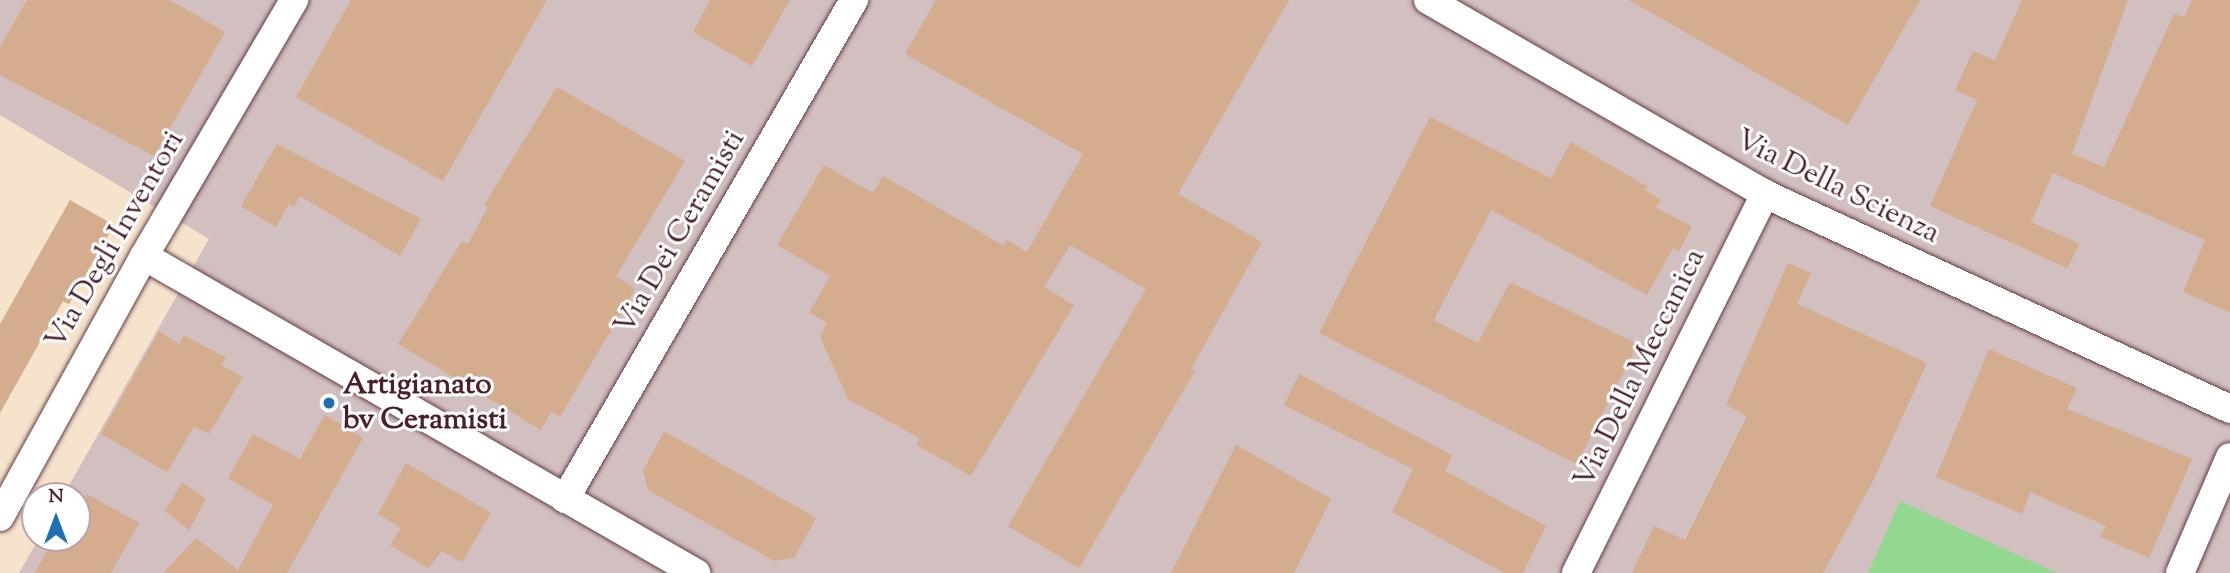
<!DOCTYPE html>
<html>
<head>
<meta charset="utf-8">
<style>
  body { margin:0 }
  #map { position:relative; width:2230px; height:573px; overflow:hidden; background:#f5e3cc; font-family:"Sorts Mill Goudy",serif }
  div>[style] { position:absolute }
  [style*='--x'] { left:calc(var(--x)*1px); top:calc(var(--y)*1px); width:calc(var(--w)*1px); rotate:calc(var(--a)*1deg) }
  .industrial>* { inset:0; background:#d2bfc0 }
  .green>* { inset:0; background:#92d891 }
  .building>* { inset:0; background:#d4ac8e }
  .roads { filter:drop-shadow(0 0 2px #643c43) drop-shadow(0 0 2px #643c43) }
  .minor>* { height:28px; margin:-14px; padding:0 14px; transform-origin:14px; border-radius:14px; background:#fff }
  .dots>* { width:19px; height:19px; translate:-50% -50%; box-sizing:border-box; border:4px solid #fff; border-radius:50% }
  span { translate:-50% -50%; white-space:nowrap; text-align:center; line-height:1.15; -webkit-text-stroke:6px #fff; paint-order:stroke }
  .street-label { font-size:30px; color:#4a1f2b }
  .poi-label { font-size:30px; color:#4a1f2b; font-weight:700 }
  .left { translate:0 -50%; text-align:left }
  .north { position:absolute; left:21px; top:482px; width:70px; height:70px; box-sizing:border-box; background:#fff; border:2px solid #b7a5aa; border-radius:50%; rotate:0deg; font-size:19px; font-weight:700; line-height:28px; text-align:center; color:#4a1f2b }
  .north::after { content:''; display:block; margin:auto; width:24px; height:32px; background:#1f6fb2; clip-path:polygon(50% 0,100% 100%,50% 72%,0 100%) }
</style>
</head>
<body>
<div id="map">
  <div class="industrial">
    <div style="clip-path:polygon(0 0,2230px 0,2230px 573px,19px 573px,39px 538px,77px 538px,77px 496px,63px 496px,209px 239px,0 115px)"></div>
  </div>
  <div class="green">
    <div style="clip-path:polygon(1900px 501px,2057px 573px,1868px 573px)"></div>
  </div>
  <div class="building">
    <div style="clip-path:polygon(27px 0,170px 0,225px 32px,154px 156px,0 75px,0 47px)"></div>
    <div style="clip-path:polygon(351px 0,547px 0,443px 181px,296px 97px)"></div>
    <div style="clip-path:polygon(710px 0,790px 0,752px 66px,693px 32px)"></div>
    <div style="clip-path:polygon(936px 0,1289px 0,1178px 194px,1262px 242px,1191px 369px,1195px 371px,1079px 568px,1008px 526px,1146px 289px,1070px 245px,1044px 287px,1074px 305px,971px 476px,917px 445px,919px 438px,848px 399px,820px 337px,827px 323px,809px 313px,830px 276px,777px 245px,824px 165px,873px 193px,883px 176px,1003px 245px,1007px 240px,1027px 252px,1083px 154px,905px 54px)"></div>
    <div style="clip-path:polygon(1629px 0,1920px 0,1848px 125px)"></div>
    <div style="clip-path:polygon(2022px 0,2128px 0,2072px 154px,2104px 167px,2174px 14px,2184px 17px,2192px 0,2230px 0,2230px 312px,2183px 292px,2205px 240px,2053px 173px,2031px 222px,2080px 244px,2067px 268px,1930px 206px,1977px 100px,1955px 90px,1973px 51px,1995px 60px)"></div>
    <div style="clip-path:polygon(557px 87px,685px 161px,616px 276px,635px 289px,560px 417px,551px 412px,541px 430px,398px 344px,462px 241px,468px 244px,488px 207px,484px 205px)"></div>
    <div style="clip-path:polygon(1430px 117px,1551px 178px,1571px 142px,1648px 187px,1645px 190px,1661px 200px,1656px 207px,1692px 227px,1679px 251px,1673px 248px,1647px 295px,1491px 210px,1434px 320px,1478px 343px,1510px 282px,1638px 344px,1577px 464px,1319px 333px)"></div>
    <div style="clip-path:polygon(277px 144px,421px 219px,400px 256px,300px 196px,294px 207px,289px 204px,276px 227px,241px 206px)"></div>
    <div style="clip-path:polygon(70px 200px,114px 225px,69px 304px,63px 301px,0 413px,0 324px)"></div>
    <div style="clip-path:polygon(1788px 263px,1811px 273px,1797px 304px,1927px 363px,1874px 479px,1823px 573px,1632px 573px,1654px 526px,1685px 540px,1747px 416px,1726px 405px)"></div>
    <div style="clip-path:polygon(159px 331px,179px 344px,184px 335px,226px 358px,221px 365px,243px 377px,209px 434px,194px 427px,167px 472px,101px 434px)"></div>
    <div style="clip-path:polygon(1989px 349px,2077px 388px,2067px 409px,2192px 459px,2149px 558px,2100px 537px,2106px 526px,2030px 492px,2022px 514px,1936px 477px)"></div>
    <div style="clip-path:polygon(1299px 374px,1452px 455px,1445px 471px,1546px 526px,1523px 573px,1504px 573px,1392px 512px,1413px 469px,1284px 405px)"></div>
    <div style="clip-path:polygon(325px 415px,363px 438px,287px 573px,163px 573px,196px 538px,238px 570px,273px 505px,228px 478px,253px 434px,300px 459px)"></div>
    <div style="clip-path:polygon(664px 431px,816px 518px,794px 558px,774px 561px,648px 490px,643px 471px)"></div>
    <div style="clip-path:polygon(1236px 445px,1331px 499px,1294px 573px,1171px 573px)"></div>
    <div style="clip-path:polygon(406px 463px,491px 513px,462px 562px,442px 551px,428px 568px,390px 545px,401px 528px,378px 514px)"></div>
    <div style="clip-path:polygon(182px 482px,206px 499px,189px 530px,165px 511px)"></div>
    <div style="clip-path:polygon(87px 494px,139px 523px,111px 573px,35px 573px,54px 538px,77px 538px,77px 512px)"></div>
  </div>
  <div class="roads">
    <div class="minor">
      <div style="--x:1428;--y:0;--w:389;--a:29.9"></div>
      <div style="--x:1765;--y:194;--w:512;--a:24.81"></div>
      <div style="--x:144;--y:256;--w:637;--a:29.87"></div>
      <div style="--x:565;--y:499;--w:577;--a:-59.92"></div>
      <div style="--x:0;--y:517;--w:298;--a:-61.1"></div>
      <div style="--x:144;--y:256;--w:297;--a:-59.6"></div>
      <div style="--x:1576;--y:573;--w:424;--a:-63.5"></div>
      <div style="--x:2180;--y:573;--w:126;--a:-66.7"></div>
    </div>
  </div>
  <div class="dots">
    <div style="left:329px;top:403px;background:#1f6fb2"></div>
  </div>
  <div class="street-label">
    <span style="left:1837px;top:188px;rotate:26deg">Via Della Scienza</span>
    <span style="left:681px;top:233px;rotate:-60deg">Via Dei Ceramisti</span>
    <span style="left:116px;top:241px;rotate:-60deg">Via Degli Inventori</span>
    <span style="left:1641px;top:369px;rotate:-64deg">Via Della Meccanica</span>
  </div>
  <div class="poi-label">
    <span class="left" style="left:343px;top:403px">Artigianato<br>bv Ceramisti</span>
  </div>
  <div class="north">N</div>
</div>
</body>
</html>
